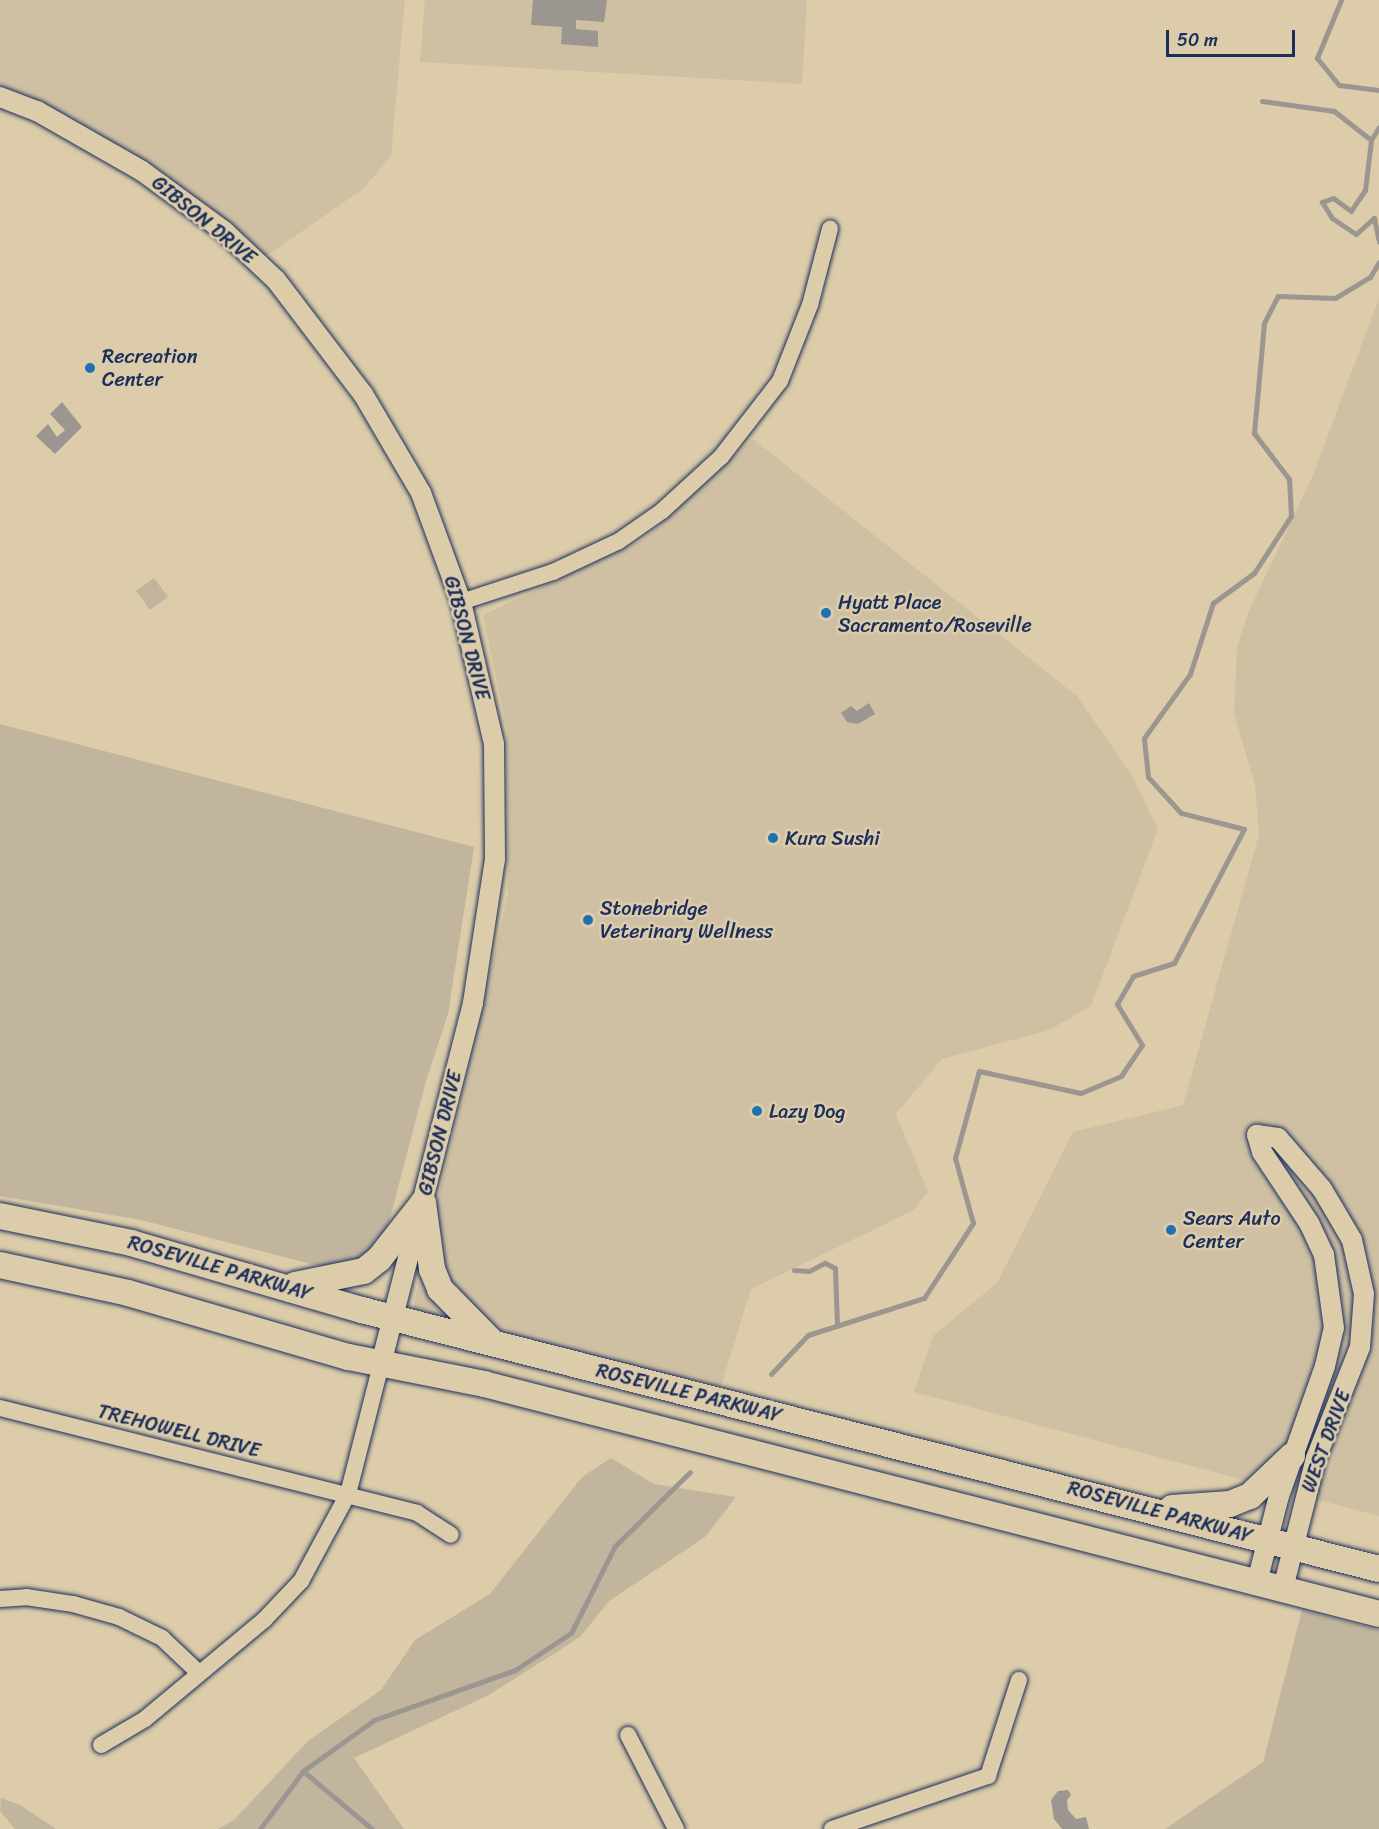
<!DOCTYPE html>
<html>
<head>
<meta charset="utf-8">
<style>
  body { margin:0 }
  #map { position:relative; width:1379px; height:1829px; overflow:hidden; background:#ddcca9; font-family:Sriracha,sans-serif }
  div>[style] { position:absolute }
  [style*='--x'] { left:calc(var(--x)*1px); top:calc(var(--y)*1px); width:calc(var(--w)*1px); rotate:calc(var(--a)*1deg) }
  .built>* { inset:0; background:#cfc0a3 }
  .green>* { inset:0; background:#c1b59e }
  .water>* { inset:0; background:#9b968f }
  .stream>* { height:5px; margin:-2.5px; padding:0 2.5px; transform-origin:2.5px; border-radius:2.5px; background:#9b968f }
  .roads { filter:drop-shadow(0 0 2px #1b2f5e) drop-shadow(0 0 2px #1b2f5e) }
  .minor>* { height:16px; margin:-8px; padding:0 8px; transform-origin:8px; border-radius:8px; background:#ddcca9 }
  .tertiary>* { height:20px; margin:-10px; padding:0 10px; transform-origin:10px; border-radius:10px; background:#ddcca9 }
  .primary>* { height:26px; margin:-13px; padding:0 13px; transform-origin:13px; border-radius:13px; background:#ddcca9 }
  .dots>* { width:16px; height:16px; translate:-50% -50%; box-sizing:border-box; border:3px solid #ddcca9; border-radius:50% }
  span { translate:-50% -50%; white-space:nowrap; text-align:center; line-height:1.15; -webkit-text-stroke:5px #ddcca9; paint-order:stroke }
  .street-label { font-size:20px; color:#1b2f5e }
  .poi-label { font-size:20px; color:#1b2f5e }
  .left { translate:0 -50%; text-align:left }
  .scale { position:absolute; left:1166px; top:30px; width:129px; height:27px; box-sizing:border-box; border:3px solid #1b2f5e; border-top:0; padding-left:8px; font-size:18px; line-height:21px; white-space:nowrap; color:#1b2f5e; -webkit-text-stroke:4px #ddcca9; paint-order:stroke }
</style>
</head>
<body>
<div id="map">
  <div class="built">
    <div style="clip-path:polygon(0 0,405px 0,391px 156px,363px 189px,265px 257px,115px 144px,0 91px)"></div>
    <div style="clip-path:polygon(425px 0,807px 0,802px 84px,420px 62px)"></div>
    <div style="clip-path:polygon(1379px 298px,1379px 1516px,914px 1392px,933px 1336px,997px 1283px,1073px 1132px,1183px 1105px,1259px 834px,1255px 785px,1234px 713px,1237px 647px,1248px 613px,1313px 475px)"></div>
    <div style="clip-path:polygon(753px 439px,1077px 696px,1131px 774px,1158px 829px,1091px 1006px,1049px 1030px,942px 1059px,896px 1114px,928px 1192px,914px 1210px,751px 1289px,721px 1386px,410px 1321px,508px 895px,507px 729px,483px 615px,643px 540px)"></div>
  </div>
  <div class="green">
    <div style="clip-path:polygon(154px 578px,168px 597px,150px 610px,136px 591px)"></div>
    <div style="clip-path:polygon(0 724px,474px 847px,448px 1014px,426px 1081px,384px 1241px,366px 1261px,327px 1268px,141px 1220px,0 1196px)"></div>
    <div style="clip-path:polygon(611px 1458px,654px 1484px,736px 1497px,705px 1537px,609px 1601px,580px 1637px,489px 1695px,354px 1758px,404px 1829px,218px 1829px,234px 1820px,308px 1741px,381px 1690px,415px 1640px,490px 1594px,582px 1477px)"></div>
    <div style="clip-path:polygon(1302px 1610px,1379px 1630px,1379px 1829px,1165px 1829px,1263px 1762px)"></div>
    <div style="clip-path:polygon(1px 1798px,20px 1805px,56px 1829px,15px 1829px,0 1811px)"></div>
  </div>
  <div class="water">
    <div style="clip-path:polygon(533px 0,607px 0,604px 22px,576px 20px,576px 29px,598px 31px,598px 47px,561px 44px,562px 27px,531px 25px)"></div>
    <div style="clip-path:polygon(62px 402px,82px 427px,55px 454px,36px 436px,48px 424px,57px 437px,65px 430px,50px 414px)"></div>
    <div style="clip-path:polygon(869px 703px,875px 714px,858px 724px,847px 722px,841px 713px,851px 706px,857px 711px)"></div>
    <div style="clip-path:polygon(1068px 1790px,1071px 1795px,1067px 1800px,1068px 1810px,1076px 1819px,1086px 1817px,1089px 1829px,1062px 1829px,1054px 1819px,1051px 1800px,1058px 1791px)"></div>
  </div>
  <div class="stream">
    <div style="--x:1341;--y:0;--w:63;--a:112.5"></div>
    <div style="--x:1317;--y:58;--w:35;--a:51"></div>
    <div style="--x:1339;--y:85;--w:40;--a:7.1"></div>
    <div style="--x:1262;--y:101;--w:73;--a:7.9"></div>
    <div style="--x:1334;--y:111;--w:47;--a:38.1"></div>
    <div style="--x:1379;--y:127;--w:15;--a:122"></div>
    <div style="--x:1371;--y:140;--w:50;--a:96.8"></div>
    <div style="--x:1365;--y:190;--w:25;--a:124"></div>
    <div style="--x:1351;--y:211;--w:22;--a:-144"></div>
    <div style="--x:1333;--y:198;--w:12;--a:160"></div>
    <div style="--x:1322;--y:202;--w:19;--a:58"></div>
    <div style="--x:1332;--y:218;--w:29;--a:34"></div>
    <div style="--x:1356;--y:234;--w:24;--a:-42"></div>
    <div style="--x:1374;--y:218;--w:24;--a:78"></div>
    <div style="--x:794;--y:1270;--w:15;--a:4"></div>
    <div style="--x:809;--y:1271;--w:18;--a:-27"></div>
    <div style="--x:825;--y:1263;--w:11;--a:27"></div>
    <div style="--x:835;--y:1268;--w:58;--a:88"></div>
    <div style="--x:771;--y:1374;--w:54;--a:-46.5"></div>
    <div style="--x:808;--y:1335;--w:122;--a:-17.7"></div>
    <div style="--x:924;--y:1298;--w:90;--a:-56.8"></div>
    <div style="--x:973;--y:1223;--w:67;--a:-105.5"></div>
    <div style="--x:955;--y:1158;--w:90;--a:-74.6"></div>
    <div style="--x:979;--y:1071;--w:104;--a:12.2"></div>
    <div style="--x:1081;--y:1093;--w:43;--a:-23"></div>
    <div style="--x:1121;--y:1076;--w:37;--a:-56"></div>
    <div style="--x:1142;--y:1045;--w:48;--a:-121.4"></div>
    <div style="--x:1117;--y:1004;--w:32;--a:-60"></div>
    <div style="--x:1133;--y:976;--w:43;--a:-17.6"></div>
    <div style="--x:1174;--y:963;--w:151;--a:-62.4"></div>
    <div style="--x:1244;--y:829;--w:65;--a:-165.7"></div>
    <div style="--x:1181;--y:813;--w:49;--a:-132.5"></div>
    <div style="--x:1148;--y:777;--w:39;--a:-96"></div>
    <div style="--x:1144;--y:738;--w:79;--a:-54.3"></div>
    <div style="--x:1190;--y:674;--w:75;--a:-72.1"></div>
    <div style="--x:1213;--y:603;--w:51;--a:-36.2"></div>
    <div style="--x:1254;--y:573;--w:68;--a:-57"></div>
    <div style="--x:1291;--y:516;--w:37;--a:-93"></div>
    <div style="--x:1289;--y:479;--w:58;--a:-127.3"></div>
    <div style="--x:1254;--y:433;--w:110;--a:-84.8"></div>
    <div style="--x:1264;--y:323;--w:30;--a:-63"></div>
    <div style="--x:1278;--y:296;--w:57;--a:2"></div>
    <div style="--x:1335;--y:298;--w:41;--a:-31"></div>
    <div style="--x:1370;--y:277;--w:17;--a:-59"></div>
    <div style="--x:303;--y:1771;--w:90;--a:40"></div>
    <div style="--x:260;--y:1829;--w:72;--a:-53.4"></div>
    <div style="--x:303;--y:1771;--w:87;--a:-35.7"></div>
    <div style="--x:374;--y:1720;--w:150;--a:-19.5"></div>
    <div style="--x:515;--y:1670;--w:67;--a:-33.5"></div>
    <div style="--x:571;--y:1633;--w:97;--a:-63.2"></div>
    <div style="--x:615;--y:1546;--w:105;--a:-44.6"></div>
  </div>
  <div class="roads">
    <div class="minor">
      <div style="--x:461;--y:602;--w:97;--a:-18.1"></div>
      <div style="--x:553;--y:572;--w:73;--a:-25.2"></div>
      <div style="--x:619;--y:541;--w:52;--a:-34.9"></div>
      <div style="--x:662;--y:511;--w:80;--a:-42.5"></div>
      <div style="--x:721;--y:457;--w:96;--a:-52.2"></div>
      <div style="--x:780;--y:381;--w:82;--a:-68.5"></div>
      <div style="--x:810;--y:305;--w:79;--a:-75.3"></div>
      <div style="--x:0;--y:1408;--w:430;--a:14.1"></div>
      <div style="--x:417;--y:1513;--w:40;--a:32.9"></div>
      <div style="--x:0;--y:1599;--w:26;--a:-4"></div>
      <div style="--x:26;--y:1597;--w:48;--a:8.5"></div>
      <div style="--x:73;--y:1604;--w:48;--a:15.8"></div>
      <div style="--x:119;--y:1617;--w:48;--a:26"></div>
      <div style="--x:162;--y:1638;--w:50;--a:43.4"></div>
      <div style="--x:628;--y:1735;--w:106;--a:62.9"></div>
      <div style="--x:101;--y:1745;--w:51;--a:-30.6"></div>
      <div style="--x:145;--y:1719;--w:155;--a:-39.8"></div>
      <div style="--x:264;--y:1620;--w:54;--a:-46.5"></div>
      <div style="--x:301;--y:1581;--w:99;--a:-61.6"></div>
      <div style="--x:348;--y:1494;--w:133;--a:-75.7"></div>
      <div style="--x:832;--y:1829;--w:165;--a:-18.8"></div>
      <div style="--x:988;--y:1776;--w:101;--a:-72.1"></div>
    </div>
    <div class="tertiary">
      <div style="--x:0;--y:97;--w:40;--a:21"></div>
      <div style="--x:37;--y:111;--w:121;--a:29.7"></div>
      <div style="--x:142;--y:171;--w:102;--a:36.2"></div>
      <div style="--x:224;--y:231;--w:71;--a:43.3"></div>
      <div style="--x:276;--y:280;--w:143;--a:52.7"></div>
      <div style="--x:363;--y:394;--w:115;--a:59.6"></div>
      <div style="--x:421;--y:493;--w:116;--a:69.8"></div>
      <div style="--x:461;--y:602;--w:146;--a:76.9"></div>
      <div style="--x:494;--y:744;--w:115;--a:89.5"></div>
      <div style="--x:495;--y:859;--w:146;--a:98.7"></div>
      <div style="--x:473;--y:1003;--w:374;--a:104.3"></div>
      <div style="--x:1257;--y:1582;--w:89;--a:-75.7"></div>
      <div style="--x:1279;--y:1496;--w:138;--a:-70.5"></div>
      <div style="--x:1325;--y:1366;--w:39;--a:-77"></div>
      <div style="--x:1334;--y:1328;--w:74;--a:-97.8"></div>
      <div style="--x:1324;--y:1255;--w:35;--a:-115"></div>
      <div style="--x:1309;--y:1223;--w:85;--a:-123.5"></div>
      <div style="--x:1262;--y:1152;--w:18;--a:-106"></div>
      <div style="--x:1257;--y:1135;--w:21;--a:8"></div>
      <div style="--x:1278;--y:1138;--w:67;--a:49.2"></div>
      <div style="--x:1322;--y:1189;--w:59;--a:59.5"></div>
      <div style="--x:1352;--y:1240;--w:55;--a:77.5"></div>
      <div style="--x:1364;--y:1294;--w:53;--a:94.3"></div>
      <div style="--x:1360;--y:1347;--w:119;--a:111.6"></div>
      <div style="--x:1316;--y:1458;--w:134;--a:104.2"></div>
    </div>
    <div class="primary">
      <div style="--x:423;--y:1203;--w:67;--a:82.2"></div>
      <div style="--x:432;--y:1269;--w:22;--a:68"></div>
      <div style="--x:440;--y:1289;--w:73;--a:45.6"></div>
      <div style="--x:0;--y:1216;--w:134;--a:11.6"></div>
      <div style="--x:131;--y:1243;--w:241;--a:16.2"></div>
      <div style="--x:362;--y:1310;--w:1049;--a:14.29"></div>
      <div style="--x:0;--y:1265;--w:131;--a:12.3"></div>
      <div style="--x:128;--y:1293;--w:230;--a:16.2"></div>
      <div style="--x:349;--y:1357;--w:138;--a:11.3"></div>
      <div style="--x:484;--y:1384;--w:924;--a:14.41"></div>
      <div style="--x:295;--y:1285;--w:70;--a:-11.5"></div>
      <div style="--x:364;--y:1271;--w:19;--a:-39"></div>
      <div style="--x:379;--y:1259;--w:71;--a:-51.8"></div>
      <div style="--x:1172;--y:1508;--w:58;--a:-3.9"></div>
      <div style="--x:1230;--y:1504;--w:22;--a:-22"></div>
      <div style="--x:1250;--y:1496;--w:58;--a:-43.6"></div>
    </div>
  </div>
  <div class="dots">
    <div style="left:90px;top:368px;background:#1f6fb2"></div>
    <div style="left:826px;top:613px;background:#1f6fb2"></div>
    <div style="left:773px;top:838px;background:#1f6fb2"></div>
    <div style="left:588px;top:920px;background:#1f6fb2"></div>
    <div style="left:757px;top:1111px;background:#1f6fb2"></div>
    <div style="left:1171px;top:1230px;background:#1f6fb2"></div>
  </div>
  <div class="street-label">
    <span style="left:204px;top:220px;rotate:39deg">GIBSON DRIVE</span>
    <span style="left:467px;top:638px;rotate:75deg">GIBSON DRIVE</span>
    <span style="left:440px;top:1133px;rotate:-76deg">GIBSON DRIVE</span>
    <span style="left:220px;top:1268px;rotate:16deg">ROSEVILLE PARKWAY</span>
    <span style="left:689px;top:1393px;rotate:14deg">ROSEVILLE PARKWAY</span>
    <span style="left:179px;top:1431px;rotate:14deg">TREHOWELL DRIVE</span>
    <span style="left:1326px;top:1441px;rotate:-70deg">WEST DRIVE</span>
    <span style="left:1160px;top:1512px;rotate:15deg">ROSEVILLE PARKWAY</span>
  </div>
  <div class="poi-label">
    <span class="left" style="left:102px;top:368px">Recreation<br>Center</span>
    <span class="left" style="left:838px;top:614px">Hyatt Place<br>Sacramento/Roseville</span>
    <span class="left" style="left:785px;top:838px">Kura Sushi</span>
    <span class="left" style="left:600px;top:920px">Stonebridge<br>Veterinary Wellness</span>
    <span class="left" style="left:769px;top:1111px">Lazy Dog</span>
    <span class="left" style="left:1183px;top:1230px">Sears Auto<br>Center</span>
  </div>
  <div class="scale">50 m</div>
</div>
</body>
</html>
